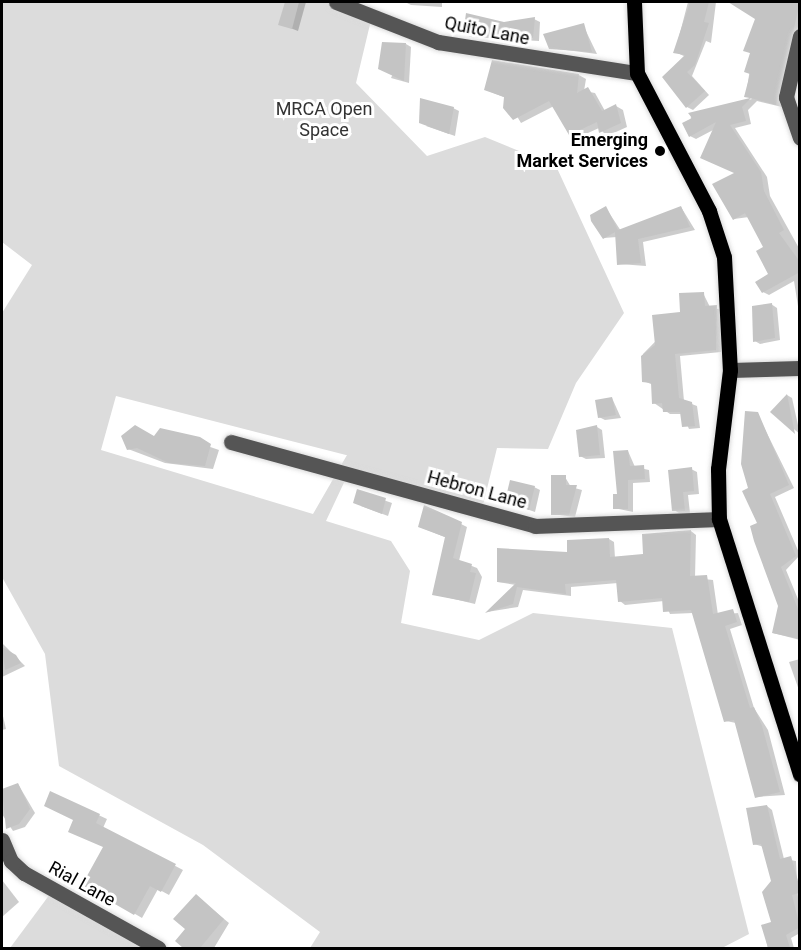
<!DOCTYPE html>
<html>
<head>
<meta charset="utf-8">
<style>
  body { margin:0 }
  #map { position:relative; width:801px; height:950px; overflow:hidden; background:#fff; font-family:Roboto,sans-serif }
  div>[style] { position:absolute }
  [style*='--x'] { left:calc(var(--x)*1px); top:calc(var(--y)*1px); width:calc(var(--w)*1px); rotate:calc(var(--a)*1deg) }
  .green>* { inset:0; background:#dcdcdc }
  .shadow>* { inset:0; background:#0003 }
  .building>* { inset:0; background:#c4c4c4 }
  .roads { filter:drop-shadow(0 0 2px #dbdbdb) drop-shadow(0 0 2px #dbdbdb) }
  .minor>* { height:15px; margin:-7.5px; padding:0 7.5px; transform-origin:7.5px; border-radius:7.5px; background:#555 }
  .major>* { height:15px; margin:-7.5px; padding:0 7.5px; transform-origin:7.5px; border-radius:7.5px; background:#000 }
  .dots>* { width:16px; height:16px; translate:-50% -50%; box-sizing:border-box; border:3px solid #fff; border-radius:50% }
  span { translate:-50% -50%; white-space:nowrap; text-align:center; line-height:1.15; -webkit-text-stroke:6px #fff; paint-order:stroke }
  .street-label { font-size:18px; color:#000 }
  .park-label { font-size:18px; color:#333 }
  .poi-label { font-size:18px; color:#000; font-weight:700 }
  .right { translate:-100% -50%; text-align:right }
  .frame { position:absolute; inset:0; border:3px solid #000; pointer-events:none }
</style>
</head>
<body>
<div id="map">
  <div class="green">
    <div style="clip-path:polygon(evenodd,2px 2px,336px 2px,372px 16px,356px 83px,427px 156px,485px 137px,556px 166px,624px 313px,576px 383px,548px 449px,497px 448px,481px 513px,349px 472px,326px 521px,391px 541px,410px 571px,401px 623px,479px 640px,533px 613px,672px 628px,749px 934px,722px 948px,310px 948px,320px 932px,203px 845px,59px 766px,45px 654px,2px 577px,2px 313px,32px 265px,2px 242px,2px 2px,116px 396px,346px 455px,347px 455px,313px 514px,101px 450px,116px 396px)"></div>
    <div style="clip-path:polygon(53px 890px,158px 948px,10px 948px)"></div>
  </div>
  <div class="shadow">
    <div style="clip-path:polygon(286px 2px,306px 2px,298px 31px,280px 24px)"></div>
    <div style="clip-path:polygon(405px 2px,442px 2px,442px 7px,411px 5px)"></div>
    <div style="clip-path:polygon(688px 2px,716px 2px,711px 43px,706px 41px,692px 76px,709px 95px,693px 110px,687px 107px,686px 57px,675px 52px)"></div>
    <div style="clip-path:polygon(786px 2px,800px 2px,800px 35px,782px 107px,757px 101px,748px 110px,751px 124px,735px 128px,767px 177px,770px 196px,800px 250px,800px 319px,794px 281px,769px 295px,763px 292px,770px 275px,765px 248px,749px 217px,734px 219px,736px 173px,715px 129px,696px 139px,690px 136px,691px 114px,752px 99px,746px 96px,752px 54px,745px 50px,784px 12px)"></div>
    <div style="clip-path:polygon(467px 15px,504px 24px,534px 19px,540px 22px,539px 41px,470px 37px,465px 34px)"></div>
    <div style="clip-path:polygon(583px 25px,597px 54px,550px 48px)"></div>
    <div style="clip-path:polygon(406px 44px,411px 47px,409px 83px,391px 78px)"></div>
    <div style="clip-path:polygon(579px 75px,586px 79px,584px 91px,595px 93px,605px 111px,616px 106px,623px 110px,627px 127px,607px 136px,599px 128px,577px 138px,554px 106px,521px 123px,506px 98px,486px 90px)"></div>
    <div style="clip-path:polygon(453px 108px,459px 111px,455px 136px,426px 126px)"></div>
    <div style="clip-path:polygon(681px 207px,695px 230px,643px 242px,646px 266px,619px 264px,617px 237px,604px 238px,606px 208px,621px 231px)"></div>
    <div style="clip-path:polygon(703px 293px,710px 307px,722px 310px,721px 352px,680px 356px,684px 401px,697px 406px,700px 428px,689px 429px,682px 414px,670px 414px,654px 403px,653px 385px,644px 381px,643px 354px)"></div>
    <div style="clip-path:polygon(771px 304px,777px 308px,780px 340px,760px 344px,755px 341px)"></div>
    <div style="clip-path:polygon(787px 395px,792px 398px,800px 434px,772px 412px)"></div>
    <div style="clip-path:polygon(612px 398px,621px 418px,605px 420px,599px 417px)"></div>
    <div style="clip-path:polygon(757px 413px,794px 488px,775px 497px,800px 555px,786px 570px,800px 604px,800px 640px,773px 633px,779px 606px,750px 489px)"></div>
    <div style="clip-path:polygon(597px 427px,602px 430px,605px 458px,586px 459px,580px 456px)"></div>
    <div style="clip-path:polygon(161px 430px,219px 450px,213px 469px,165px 463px,128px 449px,155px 438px)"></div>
    <div style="clip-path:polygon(628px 451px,635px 467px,649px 470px,650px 482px,633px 483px,633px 512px,614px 508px)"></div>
    <div style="clip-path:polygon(691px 469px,697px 472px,699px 494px,688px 495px,690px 513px,679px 513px,674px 510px)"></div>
    <div style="clip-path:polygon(565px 477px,571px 487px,582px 490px,575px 517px,552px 514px)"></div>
    <div style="clip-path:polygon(534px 487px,540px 490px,535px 512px,512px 504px)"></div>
    <div style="clip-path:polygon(358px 491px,392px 503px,388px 516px,361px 506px)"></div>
    <div style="clip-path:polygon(461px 524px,467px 527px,459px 561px,477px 568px,482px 577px,475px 604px,433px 594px,447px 538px,420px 527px)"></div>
    <div style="clip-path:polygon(691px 531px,696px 535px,695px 578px,713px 580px,718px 615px,738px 613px,742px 625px,730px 629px,754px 708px,768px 730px,785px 795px,756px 797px,736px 723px,726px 721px,693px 613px,670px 614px,664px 601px,625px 605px,620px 601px,618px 583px,571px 587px,571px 596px,523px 590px,518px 607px,487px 612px,516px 585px,498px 582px,609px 539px,614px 542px,615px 558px,645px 555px)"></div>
    <div style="clip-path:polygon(2px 643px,25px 666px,2px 677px)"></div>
    <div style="clip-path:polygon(800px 659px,800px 693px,789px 662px)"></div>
    <div style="clip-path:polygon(2px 712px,6px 729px,2px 730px)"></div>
    <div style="clip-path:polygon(18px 784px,35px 813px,25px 827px,13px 831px,2px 814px,2px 790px)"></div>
    <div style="clip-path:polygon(51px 793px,107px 819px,103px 828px,183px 870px,169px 895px,158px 889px,142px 918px,84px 884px,105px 848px)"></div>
    <div style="clip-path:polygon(767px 806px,772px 810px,784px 859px,796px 861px,800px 933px,791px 938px,794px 948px,768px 948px,763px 926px,773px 923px,773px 881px,764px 847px,754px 844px)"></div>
    <div style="clip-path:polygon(2px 880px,19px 902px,2px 917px)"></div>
    <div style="clip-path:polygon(196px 896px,229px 923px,214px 948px,185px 948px,177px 941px,187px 929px)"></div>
  </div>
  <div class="building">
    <div style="clip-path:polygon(285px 2px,299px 2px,292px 29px,278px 25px)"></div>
    <div style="clip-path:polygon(690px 2px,709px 2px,704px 22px,709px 23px,695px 65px,687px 72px,705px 91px,686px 108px,662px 77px,685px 55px,673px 53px)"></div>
    <div style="clip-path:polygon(728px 2px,800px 2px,776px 105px,751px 98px,742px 107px,746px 121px,730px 125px,761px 172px,764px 191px,784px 230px,779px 233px,800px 262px,800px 272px,762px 293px,755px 282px,768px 274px,756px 251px,763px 247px,745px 213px,733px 220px,712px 184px,734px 173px,700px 158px,716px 122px,689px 137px,682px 123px,692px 118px,688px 113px,750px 98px,744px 97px,750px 74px,744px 72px,750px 53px,743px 51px,755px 19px)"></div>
    <div style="clip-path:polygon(466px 13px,504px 22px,535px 17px,533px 38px,463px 35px)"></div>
    <div style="clip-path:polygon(584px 23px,592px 52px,549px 49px,543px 34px)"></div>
    <div style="clip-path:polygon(382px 42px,406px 43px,404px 81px,378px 69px)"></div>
    <div style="clip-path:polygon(492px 60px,579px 74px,577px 93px,588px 87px,602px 111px,616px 104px,621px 123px,599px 133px,597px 122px,569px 135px,549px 101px,513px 120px,503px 108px,504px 97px,484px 90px)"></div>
    <div style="clip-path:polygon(420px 98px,454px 107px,449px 134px,419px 123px)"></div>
    <div style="clip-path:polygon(606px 206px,618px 230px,681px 206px,690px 227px,638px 239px,641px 263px,617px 265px,615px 232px,603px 239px,591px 221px,590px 215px)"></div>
    <div style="clip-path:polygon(704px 292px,705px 306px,717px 305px,716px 350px,675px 354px,679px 398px,692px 402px,695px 426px,682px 427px,680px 412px,663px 412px,662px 403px,652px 404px,651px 383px,642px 382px,641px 356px,655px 345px,652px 315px,680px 312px,679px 293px)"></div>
    <div style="clip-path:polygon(772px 303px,775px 338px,753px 342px,752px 306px)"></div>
    <div style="clip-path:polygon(787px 394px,795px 434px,770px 412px)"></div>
    <div style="clip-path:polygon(612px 397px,616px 415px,598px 418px,595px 400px)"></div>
    <div style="clip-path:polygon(745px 411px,758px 412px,789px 485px,770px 494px,796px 556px,781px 567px,800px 614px,800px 639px,772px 633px,778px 606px,754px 541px,750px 526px,757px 523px,742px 491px,748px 488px,741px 464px)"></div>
    <div style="clip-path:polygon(135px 425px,154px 436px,160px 428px,200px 437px,211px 444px,205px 466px,169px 463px,137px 448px,127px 450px,121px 436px)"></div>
    <div style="clip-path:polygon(597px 425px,600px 455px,579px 457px,576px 430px)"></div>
    <div style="clip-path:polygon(628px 450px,630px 466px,644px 465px,645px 479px,628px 480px,628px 509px,613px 509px,613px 494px,617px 494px,613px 451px)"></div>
    <div style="clip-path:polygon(692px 467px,694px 491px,683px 492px,685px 511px,672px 511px,668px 470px)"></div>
    <div style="clip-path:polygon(551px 475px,566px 475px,566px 485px,577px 485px,569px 515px,551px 515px)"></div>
    <div style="clip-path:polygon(510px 480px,535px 486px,529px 510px,505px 501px)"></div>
    <div style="clip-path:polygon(357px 489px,386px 498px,382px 514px,353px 503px)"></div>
    <div style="clip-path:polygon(424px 505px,462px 522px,453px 558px,472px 564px,470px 572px,476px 573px,469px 602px,432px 595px,445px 537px,418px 527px)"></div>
    <div style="clip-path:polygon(691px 530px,690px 576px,707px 575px,713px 614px,733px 609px,737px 622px,725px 626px,750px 708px,754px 707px,762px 726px,780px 792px,755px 798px,734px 720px,724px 722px,691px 610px,663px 612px,662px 598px,618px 602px,616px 580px,565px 584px,566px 594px,517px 587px,513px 604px,485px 613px,516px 583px,497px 582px,497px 548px,567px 552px,567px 540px,609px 538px,610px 557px,643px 554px,642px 534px)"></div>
    <div style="clip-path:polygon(2px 647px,16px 655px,21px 663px,5px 670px)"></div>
    <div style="clip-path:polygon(18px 783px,30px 809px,19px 824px,6px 829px,2px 789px)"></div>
    <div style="clip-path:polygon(50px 791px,100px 814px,96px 823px,176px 864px,161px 892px,150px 886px,134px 915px,82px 885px,103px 847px,68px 832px,73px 820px,44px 806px)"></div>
    <div style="clip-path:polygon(767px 805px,780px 859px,791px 856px,798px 881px,799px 893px,792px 895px,800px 927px,786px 935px,790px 948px,768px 948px,761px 925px,771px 922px,762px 892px,771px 881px,761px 844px,753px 845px,746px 808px)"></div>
    <div style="clip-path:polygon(196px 894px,224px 919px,200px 948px,183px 948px,175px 941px,185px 929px,173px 919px)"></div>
  </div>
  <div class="roads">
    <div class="minor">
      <div style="--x:336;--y:2;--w:110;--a:21.4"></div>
      <div style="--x:438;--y:42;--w:201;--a:8.9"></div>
      <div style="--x:800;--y:36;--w:63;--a:102.9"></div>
      <div style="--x:786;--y:97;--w:43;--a:71.1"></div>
      <div style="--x:730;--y:370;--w:70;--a:-1.6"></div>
      <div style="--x:231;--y:442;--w:315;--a:15.4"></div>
      <div style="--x:535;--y:526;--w:184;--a:-2.2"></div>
      <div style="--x:2;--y:840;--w:23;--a:67"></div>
      <div style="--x:11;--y:861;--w:18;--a:43"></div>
      <div style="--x:24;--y:873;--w:154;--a:29.2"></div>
    </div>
    <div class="major">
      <div style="--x:634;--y:2;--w:71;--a:87.6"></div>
      <div style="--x:637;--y:73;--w:156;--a:62.4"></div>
      <div style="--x:709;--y:211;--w:48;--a:71.9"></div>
      <div style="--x:724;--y:257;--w:113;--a:87"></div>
      <div style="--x:730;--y:370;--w:100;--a:96.9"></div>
      <div style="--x:718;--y:469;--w:50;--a:88.9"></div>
      <div style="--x:719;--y:519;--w:268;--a:72.4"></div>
    </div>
  </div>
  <div class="dots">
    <div style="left:660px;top:151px;background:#000"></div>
  </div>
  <div class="street-label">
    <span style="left:487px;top:31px;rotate:11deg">Quito Lane</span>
    <span style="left:477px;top:490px;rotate:15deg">Hebron Lane</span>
    <span style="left:82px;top:884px;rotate:29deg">Rial Lane</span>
  </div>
  <div class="park-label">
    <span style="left:324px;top:120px">MRCA Open<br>Space</span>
  </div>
  <div class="poi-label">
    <span class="right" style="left:648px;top:151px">Emerging<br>Market Services</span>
  </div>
  <div class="frame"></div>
</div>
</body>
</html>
